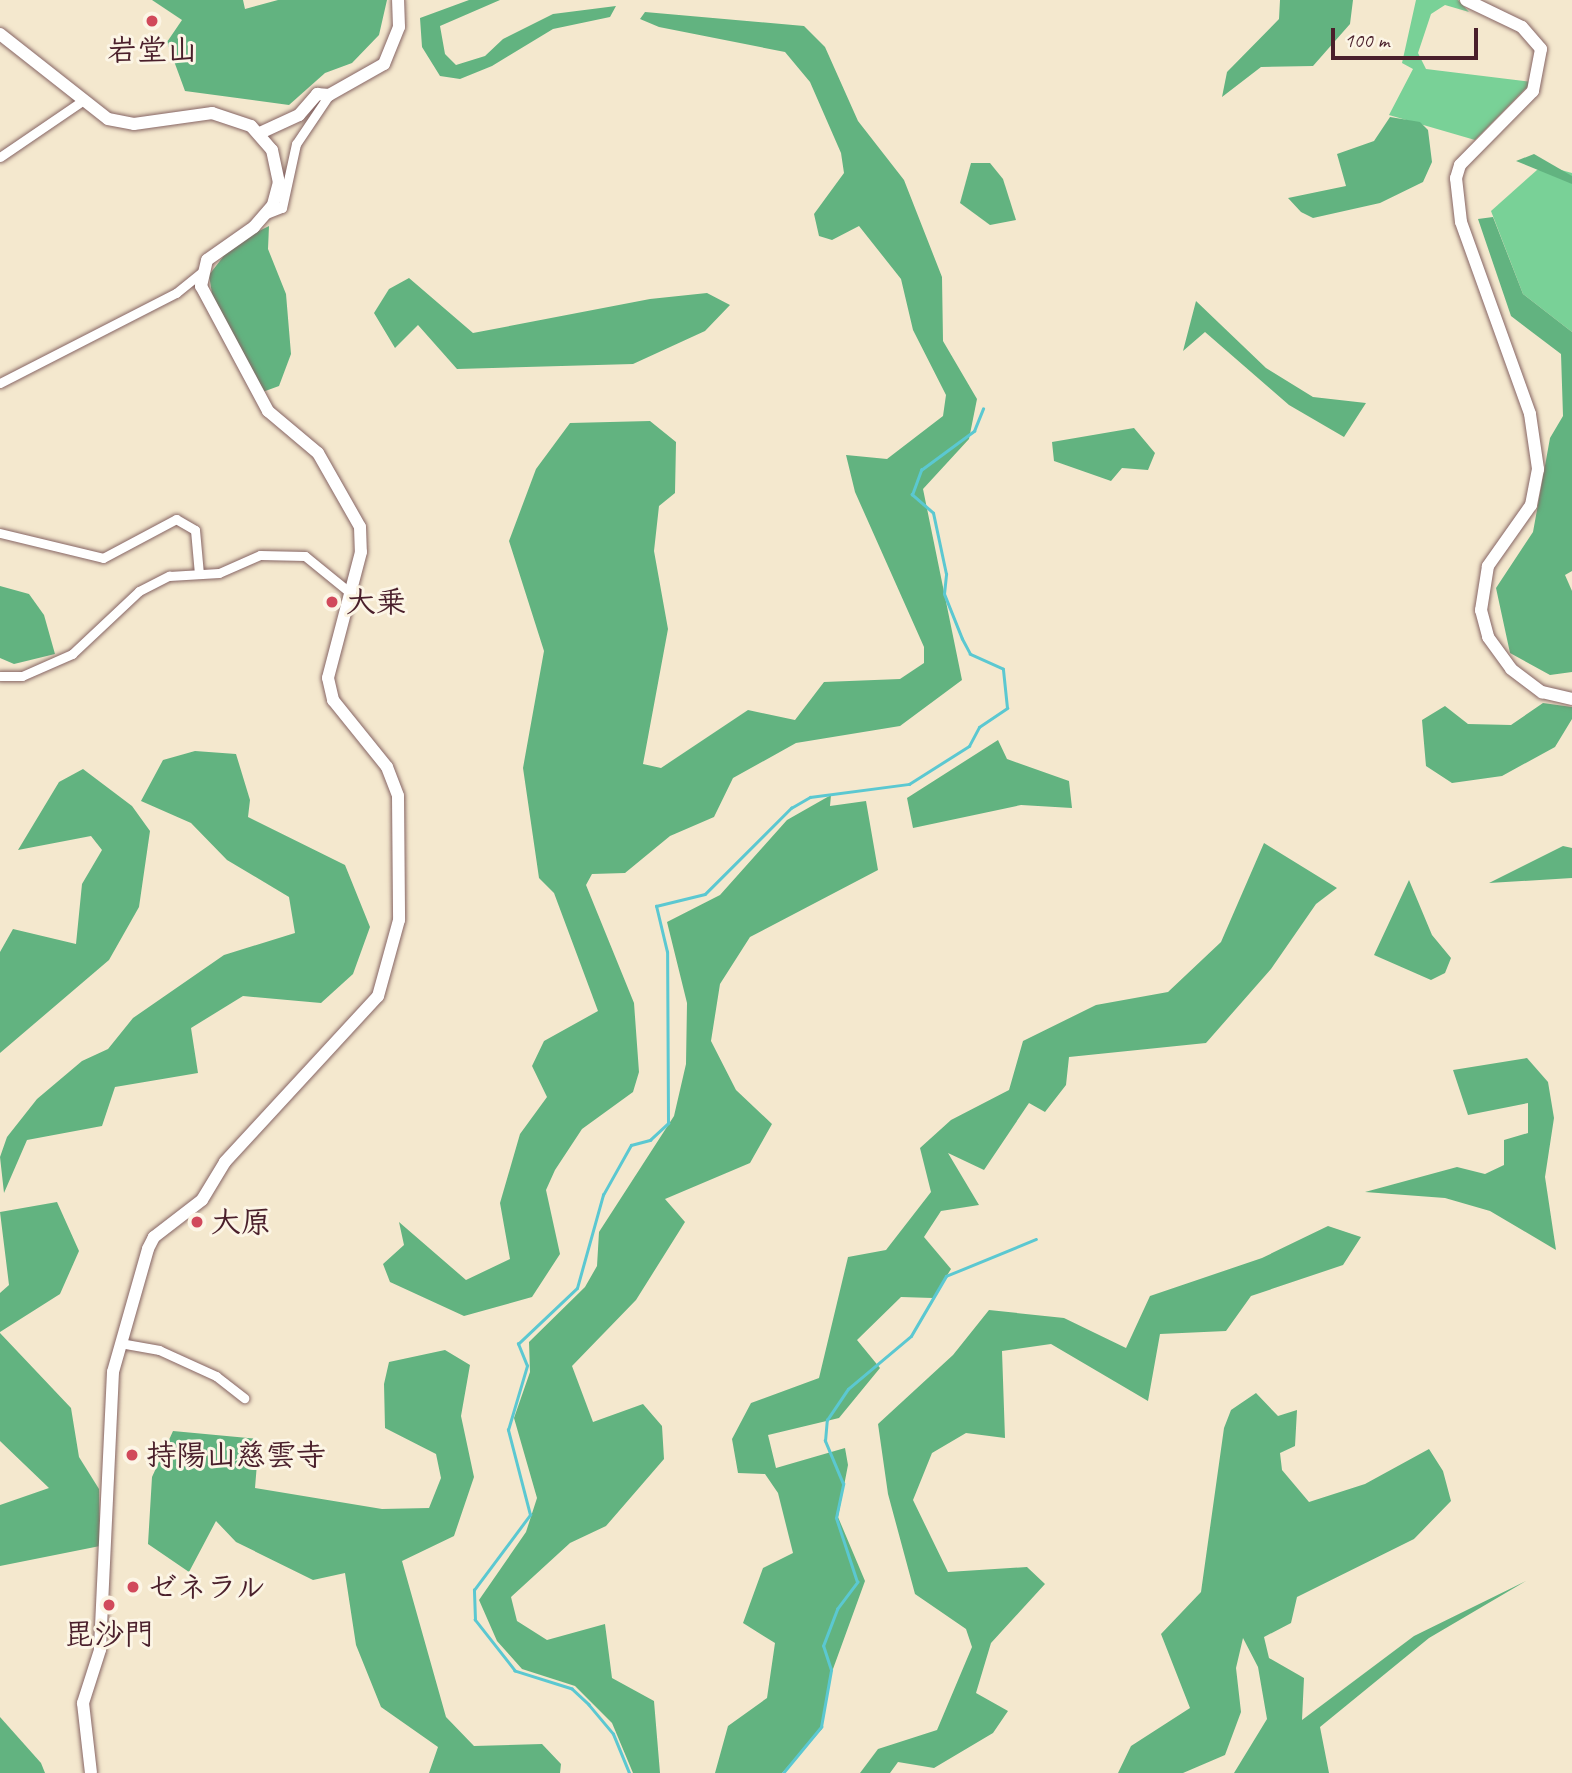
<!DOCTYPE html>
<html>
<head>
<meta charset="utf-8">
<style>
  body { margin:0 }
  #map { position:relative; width:1572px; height:1773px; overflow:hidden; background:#f4e8ce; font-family:Caveat,"Klee One",sans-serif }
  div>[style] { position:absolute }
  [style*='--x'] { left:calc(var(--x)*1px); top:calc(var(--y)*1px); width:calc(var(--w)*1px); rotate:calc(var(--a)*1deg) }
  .green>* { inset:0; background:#79d197 }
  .forest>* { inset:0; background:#62b380 }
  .stream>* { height:2.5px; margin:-1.25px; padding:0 1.25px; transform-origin:1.25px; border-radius:1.25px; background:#5bc8d1 }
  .roads { filter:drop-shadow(0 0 2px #866564) drop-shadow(0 0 2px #866564) }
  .street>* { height:9px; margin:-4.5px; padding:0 4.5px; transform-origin:4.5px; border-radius:4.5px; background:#fff }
  .secondary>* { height:12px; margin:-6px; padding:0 6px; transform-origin:6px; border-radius:6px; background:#fff }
  .dots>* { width:19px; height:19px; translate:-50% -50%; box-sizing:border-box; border:4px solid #fcf5e5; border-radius:50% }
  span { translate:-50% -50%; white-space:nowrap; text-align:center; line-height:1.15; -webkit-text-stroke:6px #fcf5e5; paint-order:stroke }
  .poi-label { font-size:30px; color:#4a1f2b; font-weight:700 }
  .left { translate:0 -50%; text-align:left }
  .scale { position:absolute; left:1331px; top:28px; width:147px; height:32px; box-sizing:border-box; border:4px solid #4a1f2b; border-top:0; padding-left:9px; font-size:21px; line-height:24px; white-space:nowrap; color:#4a1f2b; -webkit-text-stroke:5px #fcf5e5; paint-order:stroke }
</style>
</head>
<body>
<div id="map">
  <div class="green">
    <div style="clip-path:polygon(1416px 0,1458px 0,1469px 12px,1445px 5px,1431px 14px,1418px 53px,1426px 69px,1532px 82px,1475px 140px,1389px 115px,1413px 69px,1402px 63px)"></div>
    <div style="clip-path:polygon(1550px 167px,1572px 173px,1572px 332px,1523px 294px,1491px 211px,1537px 170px)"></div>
  </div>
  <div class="forest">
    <div style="clip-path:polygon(152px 0,243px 0,245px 9px,278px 0,387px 0,379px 35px,352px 63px,325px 73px,289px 105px,185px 91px,167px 42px,182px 20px)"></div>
    <div style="clip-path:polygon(469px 0,500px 0,440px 26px,445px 54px,456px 65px,485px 56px,503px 39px,553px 14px,616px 6px,610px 17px,553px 29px,492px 66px,460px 79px,440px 76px,422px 47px,420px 18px)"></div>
    <div style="clip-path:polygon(1280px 0,1353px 0,1350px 24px,1313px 66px,1261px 67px,1222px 97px,1227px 72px,1279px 19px)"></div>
    <div style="clip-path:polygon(645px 12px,804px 26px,825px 47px,858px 121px,904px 180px,942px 277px,943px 341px,977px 399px,969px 439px,923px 489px,962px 680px,900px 726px,796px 743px,733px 778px,714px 817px,670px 836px,625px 873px,592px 874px,586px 885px,634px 1003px,639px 1072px,633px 1092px,582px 1129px,555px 1170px,546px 1190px,560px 1254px,532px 1297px,464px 1316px,390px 1282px,383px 1264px,404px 1245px,399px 1222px,466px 1280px,510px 1259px,500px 1203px,520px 1134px,547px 1097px,532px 1066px,544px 1041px,598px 1011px,554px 893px,539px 878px,523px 768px,544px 651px,509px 541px,536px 469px,570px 423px,650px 421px,676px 442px,675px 493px,659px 506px,654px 551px,668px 629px,643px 764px,661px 768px,748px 710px,795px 720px,824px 682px,900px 679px,924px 663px,924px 647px,855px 492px,846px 455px,887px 459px,943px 416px,946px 395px,913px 330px,901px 279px,859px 226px,832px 240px,819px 236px,814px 214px,844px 173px,841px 153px,810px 82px,785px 52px,659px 27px,640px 19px)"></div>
    <div style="clip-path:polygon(1390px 117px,1420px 122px,1428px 130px,1432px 162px,1423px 182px,1380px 203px,1313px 218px,1301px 212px,1288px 198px,1346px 186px,1337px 154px,1374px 141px)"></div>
    <div style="clip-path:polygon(1534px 154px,1572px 176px,1572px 184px,1516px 161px)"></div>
    <div style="clip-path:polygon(971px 163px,990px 163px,1003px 179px,1016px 220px,990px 225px,960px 203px)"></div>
    <div style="clip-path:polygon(1493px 217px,1523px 294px,1572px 332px,1572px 571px,1565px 575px,1572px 591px,1572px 672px,1550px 675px,1510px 653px,1496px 588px,1533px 532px,1550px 438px,1563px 416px,1561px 354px,1511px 316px,1478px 219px)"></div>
    <div style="clip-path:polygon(269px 226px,268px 249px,286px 294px,291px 354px,279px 386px,257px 394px,215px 312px,209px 275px,233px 244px)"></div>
    <div style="clip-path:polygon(409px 278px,473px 333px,650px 299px,707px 293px,730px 305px,705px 331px,633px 364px,457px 369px,418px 325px,395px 348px,374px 313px,389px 289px)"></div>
    <div style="clip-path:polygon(1196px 301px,1266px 368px,1313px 397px,1366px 403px,1344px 437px,1289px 405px,1205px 332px,1183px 351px)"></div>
    <div style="clip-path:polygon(1134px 428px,1155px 453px,1148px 470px,1122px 468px,1111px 481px,1054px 461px,1052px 442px)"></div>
    <div style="clip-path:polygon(0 586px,29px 594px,44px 615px,55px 654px,14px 664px,0 658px)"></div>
    <div style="clip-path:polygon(1543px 703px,1572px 707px,1572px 719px,1555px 747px,1502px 776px,1452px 783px,1426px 766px,1422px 720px,1445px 706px,1468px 724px,1511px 725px)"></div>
    <div style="clip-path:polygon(998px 740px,1007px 759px,1069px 781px,1072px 808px,1021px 805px,913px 828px,907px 798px)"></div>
    <div style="clip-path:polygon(195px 751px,236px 754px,250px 800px,248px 817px,345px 865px,370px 927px,353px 974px,321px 1003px,243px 996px,191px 1028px,198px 1073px,115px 1087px,102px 1126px,27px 1140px,4px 1193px,0 1157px,7px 1137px,37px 1099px,82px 1061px,108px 1049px,133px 1018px,224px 955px,295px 933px,289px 897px,227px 860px,191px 823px,141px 801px,163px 760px)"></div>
    <div style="clip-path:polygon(83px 769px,132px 806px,150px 831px,139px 907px,109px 960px,0 1053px,0 952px,13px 929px,76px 944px,82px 884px,102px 850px,91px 836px,18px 850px,59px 782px)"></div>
    <div style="clip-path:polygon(831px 795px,830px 806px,866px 801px,878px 870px,750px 937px,720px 984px,711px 1041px,736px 1090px,772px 1124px,750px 1163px,665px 1199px,685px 1222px,636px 1300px,572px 1366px,593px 1422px,643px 1404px,662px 1426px,664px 1459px,606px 1526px,570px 1543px,511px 1597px,517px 1621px,547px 1640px,605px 1624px,612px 1678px,654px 1701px,660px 1773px,633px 1773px,612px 1723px,575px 1686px,522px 1669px,497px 1641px,479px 1600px,526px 1532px,537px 1498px,514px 1418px,530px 1372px,529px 1342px,585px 1287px,597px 1266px,599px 1232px,674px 1116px,686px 1064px,687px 1003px,667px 922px,720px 895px,787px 820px)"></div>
    <div style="clip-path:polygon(1264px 843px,1337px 888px,1316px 904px,1271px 969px,1206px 1043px,1069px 1057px,1066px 1085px,1045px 1112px,1029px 1103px,984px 1170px,948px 1153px,979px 1205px,941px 1211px,924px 1237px,951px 1269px,933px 1298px,901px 1297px,857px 1340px,880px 1368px,839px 1418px,768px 1435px,776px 1468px,845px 1448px,848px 1465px,838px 1517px,865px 1581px,829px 1680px,822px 1729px,782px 1773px,715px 1773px,728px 1726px,767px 1698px,775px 1643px,743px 1623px,763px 1568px,793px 1553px,778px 1493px,765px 1474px,738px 1473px,732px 1439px,751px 1403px,819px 1378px,848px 1257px,886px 1250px,931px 1192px,920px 1148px,951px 1120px,1009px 1090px,1023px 1041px,1096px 1005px,1168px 992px,1221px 942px)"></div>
    <div style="clip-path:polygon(1563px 846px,1572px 848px,1572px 878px,1489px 883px)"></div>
    <div style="clip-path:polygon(1409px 880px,1432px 935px,1451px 958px,1445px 973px,1431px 980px,1374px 955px)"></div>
    <div style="clip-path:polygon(1527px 1058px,1548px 1082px,1554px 1118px,1545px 1177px,1556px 1250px,1490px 1211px,1445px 1198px,1365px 1192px,1457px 1167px,1485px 1174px,1504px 1165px,1504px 1140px,1528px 1133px,1528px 1103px,1468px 1115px,1453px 1070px)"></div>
    <div style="clip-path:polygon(57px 1202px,79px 1251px,60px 1294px,0 1332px,0 1293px,9px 1285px,0 1212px)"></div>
    <div style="clip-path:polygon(1328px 1226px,1361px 1237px,1343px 1265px,1251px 1296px,1226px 1331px,1160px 1334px,1148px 1401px,1051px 1344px,1002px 1351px,1005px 1438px,966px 1433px,932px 1453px,913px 1500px,948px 1572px,1027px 1567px,1045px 1584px,991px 1643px,976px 1693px,1008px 1711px,993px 1733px,934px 1768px,898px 1762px,890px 1773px,860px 1773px,878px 1749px,937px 1730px,972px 1647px,966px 1629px,915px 1594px,888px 1494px,878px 1424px,953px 1355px,989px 1310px,1064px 1318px,1126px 1348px,1150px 1296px,1262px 1258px)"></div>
    <div style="clip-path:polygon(0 1333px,71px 1408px,79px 1457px,99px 1489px,100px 1546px,0 1566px,0 1505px,49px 1488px,0 1441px)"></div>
    <div style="clip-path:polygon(445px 1350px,470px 1365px,461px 1416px,474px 1477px,454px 1536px,402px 1561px,446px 1717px,474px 1746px,542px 1744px,561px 1764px,560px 1773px,429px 1773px,438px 1747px,381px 1707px,356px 1645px,345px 1573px,313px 1580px,236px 1542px,216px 1521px,189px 1572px,148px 1544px,152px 1477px,173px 1431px,259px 1439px,255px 1488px,382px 1509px,429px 1508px,441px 1478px,436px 1454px,385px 1428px,384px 1384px,389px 1362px)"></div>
    <div style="clip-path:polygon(1256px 1393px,1278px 1416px,1297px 1410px,1295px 1446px,1280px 1453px,1282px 1470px,1309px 1502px,1365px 1484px,1429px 1449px,1443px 1471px,1451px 1501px,1414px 1539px,1297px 1597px,1291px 1623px,1264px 1637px,1269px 1658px,1304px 1678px,1302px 1720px,1414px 1636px,1526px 1581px,1429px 1638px,1320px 1727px,1329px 1773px,1234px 1773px,1267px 1719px,1258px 1667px,1243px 1638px,1236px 1668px,1241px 1712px,1225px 1755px,1183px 1773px,1118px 1773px,1131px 1746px,1190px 1708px,1161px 1634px,1201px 1592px,1224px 1428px,1231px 1410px)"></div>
    <div style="clip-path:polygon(0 1717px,41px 1763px,45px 1773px,0 1773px)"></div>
  </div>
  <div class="stream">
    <div style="--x:629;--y:1773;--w:42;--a:-112.3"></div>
    <div style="--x:613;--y:1734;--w:38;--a:-130"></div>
    <div style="--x:589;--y:1705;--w:23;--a:-137"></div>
    <div style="--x:572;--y:1689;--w:60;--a:-162.5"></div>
    <div style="--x:515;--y:1671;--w:65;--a:-128.1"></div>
    <div style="--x:475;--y:1620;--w:30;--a:-92"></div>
    <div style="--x:474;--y:1590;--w:94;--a:-53.3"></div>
    <div style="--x:530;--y:1515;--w:88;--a:-104.5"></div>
    <div style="--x:508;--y:1430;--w:67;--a:-73.5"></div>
    <div style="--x:527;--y:1366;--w:24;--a:-112"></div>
    <div style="--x:518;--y:1344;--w:81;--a:-43.5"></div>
    <div style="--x:577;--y:1288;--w:97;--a:-74.4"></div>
    <div style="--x:603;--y:1195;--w:57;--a:-60.8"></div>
    <div style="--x:631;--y:1145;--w:20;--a:-15"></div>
    <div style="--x:650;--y:1140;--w:25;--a:-43"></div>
    <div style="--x:668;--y:1123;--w:171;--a:-90.3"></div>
    <div style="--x:667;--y:952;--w:47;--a:-103.4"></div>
    <div style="--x:656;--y:906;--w:50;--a:-13.8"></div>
    <div style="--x:705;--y:894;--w:122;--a:-45"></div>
    <div style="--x:791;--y:808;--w:22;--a:-30"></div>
    <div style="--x:810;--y:797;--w:100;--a:-7.5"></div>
    <div style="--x:909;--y:784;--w:71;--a:-32.3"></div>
    <div style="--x:969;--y:746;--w:21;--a:-62"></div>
    <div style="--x:979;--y:727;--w:34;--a:-34"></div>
    <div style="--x:1007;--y:708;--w:39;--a:-96"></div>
    <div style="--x:1003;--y:669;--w:36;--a:-156"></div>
    <div style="--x:970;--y:654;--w:17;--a:-118"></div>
    <div style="--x:962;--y:639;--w:48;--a:-111.8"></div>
    <div style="--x:944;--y:594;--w:20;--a:-84"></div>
    <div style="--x:946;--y:574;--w:62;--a:-102"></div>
    <div style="--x:933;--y:513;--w:28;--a:-139"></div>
    <div style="--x:912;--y:495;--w:27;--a:-70"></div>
    <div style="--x:921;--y:470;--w:66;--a:-36.3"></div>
    <div style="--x:974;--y:431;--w:24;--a:-68"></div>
    <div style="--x:783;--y:1773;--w:60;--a:-50.4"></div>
    <div style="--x:821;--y:1727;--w:58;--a:-80"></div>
    <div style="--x:831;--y:1670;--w:25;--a:-108"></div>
    <div style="--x:823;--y:1646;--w:40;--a:-69"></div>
    <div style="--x:837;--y:1609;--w:34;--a:-53"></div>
    <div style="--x:857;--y:1582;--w:67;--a:-108.2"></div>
    <div style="--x:836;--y:1518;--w:35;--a:-78"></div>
    <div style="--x:843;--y:1484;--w:47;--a:-112.7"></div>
    <div style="--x:825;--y:1441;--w:21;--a:-85"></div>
    <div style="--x:827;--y:1420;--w:37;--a:-56"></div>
    <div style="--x:848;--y:1389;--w:82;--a:-40.1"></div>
    <div style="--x:911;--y:1336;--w:69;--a:-59.7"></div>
    <div style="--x:946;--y:1276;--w:97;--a:-22.3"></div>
  </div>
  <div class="roads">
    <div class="street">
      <div style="--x:0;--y:157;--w:99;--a:-34.3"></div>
      <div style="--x:266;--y:214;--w:17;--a:-21"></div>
      <div style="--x:282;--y:208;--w:66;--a:-77.7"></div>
      <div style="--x:296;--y:144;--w:59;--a:-56"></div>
      <div style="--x:0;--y:383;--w:198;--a:-27.1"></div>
      <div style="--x:176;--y:293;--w:33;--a:-39"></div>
      <div style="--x:0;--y:533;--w:106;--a:13.6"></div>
      <div style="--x:103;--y:558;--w:83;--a:-28.1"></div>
      <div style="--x:176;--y:519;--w:22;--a:30"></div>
      <div style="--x:195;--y:530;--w:44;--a:84.8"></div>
      <div style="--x:0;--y:676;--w:22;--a:0"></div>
      <div style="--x:22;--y:676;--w:55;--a:-23.7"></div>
      <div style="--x:72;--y:654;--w:92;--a:-43.2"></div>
      <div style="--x:139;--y:591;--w:34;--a:-27"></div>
      <div style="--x:169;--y:576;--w:50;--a:-3.4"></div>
      <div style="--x:219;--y:573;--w:45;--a:-23.7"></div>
      <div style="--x:260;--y:555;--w:45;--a:1.3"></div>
      <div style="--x:305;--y:556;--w:55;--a:39.1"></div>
      <div style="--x:120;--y:1343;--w:40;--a:10"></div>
      <div style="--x:159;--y:1350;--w:63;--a:24.5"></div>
      <div style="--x:216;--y:1376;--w:36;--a:38"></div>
    </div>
    <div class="secondary">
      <div style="--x:1466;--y:0;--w:62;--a:25.7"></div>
      <div style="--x:1522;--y:27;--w:29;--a:49"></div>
      <div style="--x:1541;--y:49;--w:43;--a:100.8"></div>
      <div style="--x:1533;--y:91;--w:104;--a:134.6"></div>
      <div style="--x:1460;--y:165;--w:14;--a:107"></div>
      <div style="--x:1456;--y:178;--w:44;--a:83.5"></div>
      <div style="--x:1461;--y:222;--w:204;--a:70.2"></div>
      <div style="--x:1530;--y:414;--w:56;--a:81.7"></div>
      <div style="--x:1538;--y:469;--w:37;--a:101"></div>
      <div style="--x:1531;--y:505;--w:75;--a:125.2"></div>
      <div style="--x:1488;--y:566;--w:45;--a:99"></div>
      <div style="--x:1481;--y:610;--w:28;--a:75"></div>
      <div style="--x:1488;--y:637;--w:39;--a:54"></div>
      <div style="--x:1511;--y:669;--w:39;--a:37"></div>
      <div style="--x:1542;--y:692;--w:31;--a:13"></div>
      <div style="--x:0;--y:34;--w:137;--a:38.2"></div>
      <div style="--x:108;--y:119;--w:26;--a:11"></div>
      <div style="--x:134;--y:124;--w:79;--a:-8"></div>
      <div style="--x:212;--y:113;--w:41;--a:18.4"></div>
      <div style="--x:251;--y:126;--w:32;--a:49"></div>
      <div style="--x:272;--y:150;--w:33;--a:78"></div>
      <div style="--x:279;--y:182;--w:24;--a:105"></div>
      <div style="--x:273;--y:205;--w:29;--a:131"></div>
      <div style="--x:254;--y:227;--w:57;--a:144.9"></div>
      <div style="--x:207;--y:260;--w:27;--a:103"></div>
      <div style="--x:201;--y:286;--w:142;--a:61.8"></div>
      <div style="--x:268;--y:411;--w:65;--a:40"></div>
      <div style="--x:318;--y:453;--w:85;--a:60.4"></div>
      <div style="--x:360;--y:527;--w:25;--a:88"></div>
      <div style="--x:361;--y:552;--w:130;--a:104.7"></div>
      <div style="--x:328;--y:678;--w:23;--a:77"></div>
      <div style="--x:333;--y:700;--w:86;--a:51.1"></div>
      <div style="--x:387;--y:767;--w:31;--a:69"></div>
      <div style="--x:398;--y:796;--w:124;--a:89.5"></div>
      <div style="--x:399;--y:920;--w:79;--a:105.4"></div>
      <div style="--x:378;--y:996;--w:226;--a:132.7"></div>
      <div style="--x:225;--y:1162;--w:44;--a:121.2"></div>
      <div style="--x:202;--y:1200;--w:61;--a:142.4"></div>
      <div style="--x:154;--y:1237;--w:13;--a:117"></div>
      <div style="--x:148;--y:1249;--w:128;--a:105.9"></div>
      <div style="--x:113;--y:1372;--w:278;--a:92.7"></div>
      <div style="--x:100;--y:1650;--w:56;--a:107.8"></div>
      <div style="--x:83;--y:1703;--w:70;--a:83.5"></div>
      <div style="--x:260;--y:133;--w:43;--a:-24.8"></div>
      <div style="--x:299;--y:115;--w:28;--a:-49"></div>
      <div style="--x:317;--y:94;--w:12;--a:5"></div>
      <div style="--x:329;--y:95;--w:63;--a:-29.4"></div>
      <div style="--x:384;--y:64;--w:40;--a:-68"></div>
      <div style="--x:399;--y:27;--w:27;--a:-92"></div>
    </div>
  </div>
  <div class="dots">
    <div style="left:152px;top:21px;background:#d1495b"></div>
    <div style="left:332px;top:602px;background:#d1495b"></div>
    <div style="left:197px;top:1222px;background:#d1495b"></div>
    <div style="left:132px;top:1455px;background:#d1495b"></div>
    <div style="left:133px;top:1587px;background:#d1495b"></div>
    <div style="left:109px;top:1605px;background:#d1495b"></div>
  </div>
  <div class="poi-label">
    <span style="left:152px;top:50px">岩堂山</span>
    <span class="left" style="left:346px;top:602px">大乗</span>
    <span class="left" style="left:211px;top:1222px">大原</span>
    <span class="left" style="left:146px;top:1455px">持陽山慈雲寺</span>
    <span class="left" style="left:147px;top:1587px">ゼネラル</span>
    <span style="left:109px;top:1634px">毘沙門</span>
  </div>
  <div class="scale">100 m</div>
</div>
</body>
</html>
